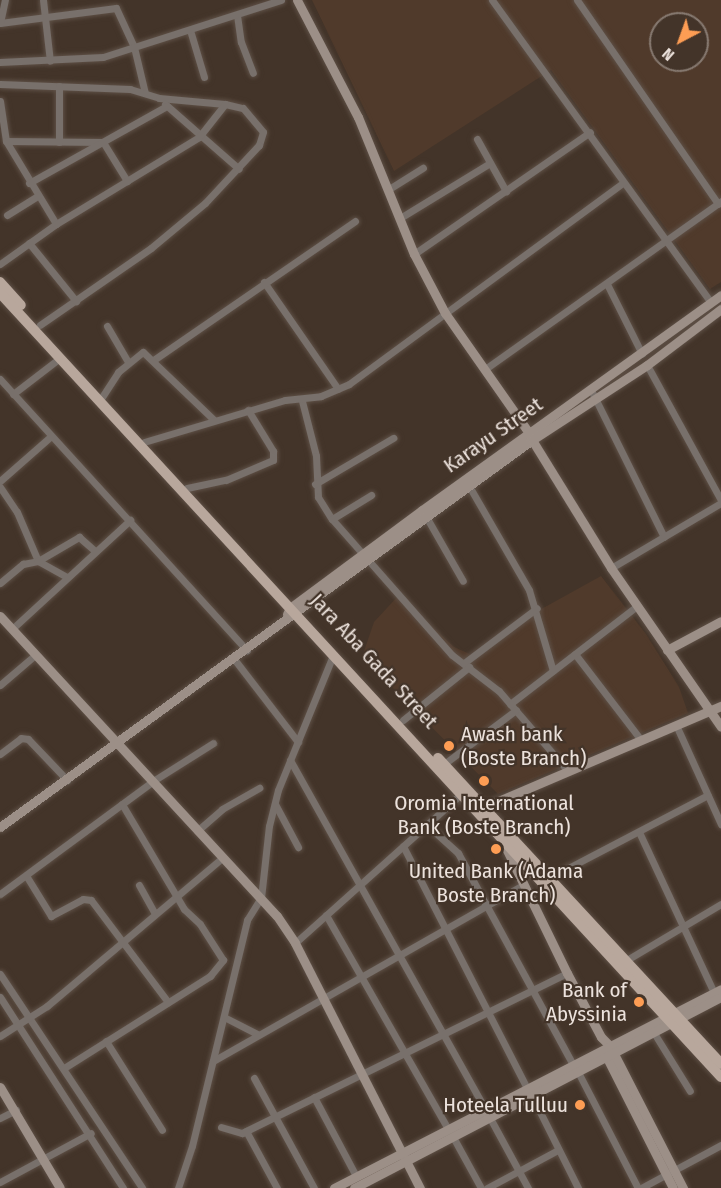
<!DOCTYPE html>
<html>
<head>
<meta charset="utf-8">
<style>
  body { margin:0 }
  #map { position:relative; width:721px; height:1188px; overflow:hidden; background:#433429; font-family:"Fira Sans Condensed",sans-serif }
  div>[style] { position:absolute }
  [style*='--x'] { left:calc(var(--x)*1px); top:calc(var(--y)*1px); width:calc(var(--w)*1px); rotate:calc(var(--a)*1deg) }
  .built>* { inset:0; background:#503a2b }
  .roads { filter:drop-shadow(0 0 2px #5e5046) drop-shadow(0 0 2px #5e5046) }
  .street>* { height:7px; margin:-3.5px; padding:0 3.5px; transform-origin:3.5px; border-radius:3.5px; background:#78706b }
  .secondary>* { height:9px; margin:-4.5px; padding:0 4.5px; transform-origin:4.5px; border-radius:4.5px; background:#9c8f87 }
  .primary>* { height:10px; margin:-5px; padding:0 5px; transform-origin:5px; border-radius:5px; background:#b8a79c }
  .dots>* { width:16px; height:16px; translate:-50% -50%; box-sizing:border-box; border:3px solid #433429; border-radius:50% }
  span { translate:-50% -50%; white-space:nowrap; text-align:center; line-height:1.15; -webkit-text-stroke:4.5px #433429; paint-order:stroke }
  .street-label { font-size:21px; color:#ece2dc }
  .poi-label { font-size:21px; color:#ece2dc }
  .left { translate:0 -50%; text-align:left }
  .right { translate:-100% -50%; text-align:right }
  .north { position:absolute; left:649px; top:12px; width:60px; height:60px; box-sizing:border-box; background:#433429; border:2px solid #877a71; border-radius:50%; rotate:221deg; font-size:16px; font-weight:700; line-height:24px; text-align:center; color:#ece2dc }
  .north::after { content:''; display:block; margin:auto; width:21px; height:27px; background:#fd9d54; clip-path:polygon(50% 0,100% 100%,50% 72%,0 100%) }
</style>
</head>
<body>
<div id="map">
  <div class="built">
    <div style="clip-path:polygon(evenodd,312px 0,721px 0,721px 282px,710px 289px,551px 70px,394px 171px,312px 0,661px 24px,697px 24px,697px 60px,661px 60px,661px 24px)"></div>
    <div style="clip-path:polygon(601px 576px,646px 634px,679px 687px,688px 713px,498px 794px,362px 657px,374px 622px,399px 595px,454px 647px,474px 656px,507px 628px)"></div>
  </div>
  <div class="roads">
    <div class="street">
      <div style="--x:43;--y:0;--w:61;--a:83.5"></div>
      <div style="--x:492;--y:0;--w:373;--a:54.1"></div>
      <div style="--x:577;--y:0;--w:248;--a:55.3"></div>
      <div style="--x:237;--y:15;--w:27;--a:82"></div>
      <div style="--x:241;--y:42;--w:33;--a:69"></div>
      <div style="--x:0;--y:23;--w:117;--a:-7.4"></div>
      <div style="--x:116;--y:8;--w:43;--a:65.2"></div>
      <div style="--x:134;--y:47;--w:47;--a:76.6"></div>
      <div style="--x:0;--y:23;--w:24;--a:-78"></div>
      <div style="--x:190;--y:30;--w:49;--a:73.4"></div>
      <div style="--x:0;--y:62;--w:103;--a:-2.8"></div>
      <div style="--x:103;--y:57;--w:187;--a:-17.8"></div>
      <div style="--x:0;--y:84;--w:130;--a:2.2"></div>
      <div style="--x:130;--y:89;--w:30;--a:17"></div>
      <div style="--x:159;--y:98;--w:66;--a:5.2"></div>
      <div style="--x:225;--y:104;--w:18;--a:13"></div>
      <div style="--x:243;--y:108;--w:31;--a:50"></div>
      <div style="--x:263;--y:132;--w:14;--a:107"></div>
      <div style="--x:259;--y:145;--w:79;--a:133"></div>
      <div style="--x:205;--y:203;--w:70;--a:140.2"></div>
      <div style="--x:151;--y:248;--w:135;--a:145.3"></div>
      <div style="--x:0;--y:101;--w:40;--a:81.5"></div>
      <div style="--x:6;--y:141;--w:97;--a:58.9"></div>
      <div style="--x:165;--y:104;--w:98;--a:41.3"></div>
      <div style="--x:477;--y:139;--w:60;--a:60.9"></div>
      <div style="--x:6;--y:141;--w:97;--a:0.6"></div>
      <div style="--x:103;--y:142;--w:46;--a:58.4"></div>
      <div style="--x:59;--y:142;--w:56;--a:-90"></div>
      <div style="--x:29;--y:183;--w:158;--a:-29.2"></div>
      <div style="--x:389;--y:189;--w:40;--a:-32"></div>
      <div style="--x:7;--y:215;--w:36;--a:-32"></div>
      <div style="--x:400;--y:218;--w:105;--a:-31.4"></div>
      <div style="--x:29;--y:243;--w:75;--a:51"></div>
      <div style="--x:414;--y:254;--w:214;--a:-34.7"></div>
      <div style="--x:0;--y:264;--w:69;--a:-35.5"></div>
      <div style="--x:56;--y:224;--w:167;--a:-31.3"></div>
      <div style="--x:199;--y:137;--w:42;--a:-51.8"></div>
      <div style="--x:264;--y:282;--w:130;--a:55.3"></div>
      <div style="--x:607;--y:284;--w:78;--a:63.4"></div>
      <div style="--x:107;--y:326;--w:42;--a:59.7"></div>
      <div style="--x:155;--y:359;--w:243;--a:-34.6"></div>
      <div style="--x:647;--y:365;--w:154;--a:61.3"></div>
      <div style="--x:485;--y:369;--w:290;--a:-35.4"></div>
      <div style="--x:0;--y:379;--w:367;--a:47.7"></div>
      <div style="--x:591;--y:390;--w:164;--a:63.6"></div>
      <div style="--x:13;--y:394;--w:59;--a:-37.5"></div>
      <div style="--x:102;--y:397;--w:30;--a:-57"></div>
      <div style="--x:118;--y:372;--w:32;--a:-39"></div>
      <div style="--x:143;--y:352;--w:98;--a:43.8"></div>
      <div style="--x:302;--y:401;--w:57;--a:75.7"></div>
      <div style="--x:316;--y:456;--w:41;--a:87.2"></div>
      <div style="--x:318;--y:497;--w:26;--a:58"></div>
      <div style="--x:332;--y:519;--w:181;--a:48.6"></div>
      <div style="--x:452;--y:655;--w:59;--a:37.5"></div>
      <div style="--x:499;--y:691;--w:106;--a:49.2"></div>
      <div style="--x:144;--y:442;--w:147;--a:-16.6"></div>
      <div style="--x:285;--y:400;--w:36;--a:-6"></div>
      <div style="--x:321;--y:396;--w:30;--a:-23"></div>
      <div style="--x:349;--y:384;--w:340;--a:-36.3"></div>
      <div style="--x:0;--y:481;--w:68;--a:-41.4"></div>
      <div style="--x:315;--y:484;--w:91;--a:-30.5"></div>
      <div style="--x:469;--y:486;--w:120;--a:60"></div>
      <div style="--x:529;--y:590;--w:84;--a:73.5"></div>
      <div style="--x:0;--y:487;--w:30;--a:56"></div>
      <div style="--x:17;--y:512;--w:53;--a:66.8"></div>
      <div style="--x:38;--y:561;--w:33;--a:29"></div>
      <div style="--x:187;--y:488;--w:40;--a:-12"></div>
      <div style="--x:226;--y:480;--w:51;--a:-23.1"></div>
      <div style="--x:273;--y:460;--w:9;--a:-90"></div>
      <div style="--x:273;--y:451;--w:48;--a:-121.4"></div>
      <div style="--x:424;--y:513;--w:78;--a:60.2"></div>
      <div style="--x:332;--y:519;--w:46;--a:-31.6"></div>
      <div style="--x:611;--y:568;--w:128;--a:-30.6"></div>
      <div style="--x:0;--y:583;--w:30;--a:-40"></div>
      <div style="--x:23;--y:564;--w:15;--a:-11"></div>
      <div style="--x:38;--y:561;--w:48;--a:-30.3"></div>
      <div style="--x:79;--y:537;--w:21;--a:41"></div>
      <div style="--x:12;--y:629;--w:161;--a:-42.7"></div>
      <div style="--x:575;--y:654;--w:108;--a:52.5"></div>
      <div style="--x:234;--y:659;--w:105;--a:52.4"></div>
      <div style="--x:464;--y:663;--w:91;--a:-37"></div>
      <div style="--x:0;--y:685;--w:46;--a:-40.6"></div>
      <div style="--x:510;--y:704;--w:160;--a:-37.7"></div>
      <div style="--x:403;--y:720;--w:85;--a:-38.8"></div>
      <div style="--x:676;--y:725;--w:109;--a:65.6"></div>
      <div style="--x:0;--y:754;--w:26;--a:-37"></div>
      <div style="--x:21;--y:738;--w:7;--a:8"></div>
      <div style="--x:28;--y:739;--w:57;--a:46.4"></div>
      <div style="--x:290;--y:760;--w:401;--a:60.8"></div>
      <div style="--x:444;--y:764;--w:90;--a:-36.9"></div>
      <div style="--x:275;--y:804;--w:49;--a:61.9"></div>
      <div style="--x:427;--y:825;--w:42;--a:42.1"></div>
      <div style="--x:458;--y:853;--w:241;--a:61.5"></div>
      <div style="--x:197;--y:831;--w:33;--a:-41"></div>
      <div style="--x:222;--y:809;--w:43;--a:-29.6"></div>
      <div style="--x:639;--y:832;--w:178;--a:65"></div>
      <div style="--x:403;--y:846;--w:272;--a:62.9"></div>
      <div style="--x:27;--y:877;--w:46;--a:58.4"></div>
      <div style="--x:51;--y:916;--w:36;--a:-28"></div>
      <div style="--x:83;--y:899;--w:8;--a:7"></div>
      <div style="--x:91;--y:900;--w:128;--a:53"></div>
      <div style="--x:549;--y:878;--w:179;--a:-27.6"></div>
      <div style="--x:139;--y:885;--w:31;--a:61"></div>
      <div style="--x:0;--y:894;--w:190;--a:-36.4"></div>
      <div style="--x:153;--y:781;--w:71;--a:-32.3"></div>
      <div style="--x:326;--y:915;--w:246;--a:60.3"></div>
      <div style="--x:295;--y:943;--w:223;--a:-41.9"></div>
      <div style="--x:625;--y:961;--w:112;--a:-30.7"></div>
      <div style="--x:0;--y:974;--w:257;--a:56.4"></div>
      <div style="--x:0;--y:997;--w:227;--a:57.2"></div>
      <div style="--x:224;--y:1017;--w:37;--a:27"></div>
      <div style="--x:654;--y:1033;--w:68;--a:58.2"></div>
      <div style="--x:0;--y:1036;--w:56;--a:-32.6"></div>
      <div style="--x:47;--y:1006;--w:229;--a:-40.2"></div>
      <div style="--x:106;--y:1041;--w:105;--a:57.8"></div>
      <div style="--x:213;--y:1061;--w:356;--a:-29.6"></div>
      <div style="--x:64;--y:1068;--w:173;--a:-32.2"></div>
      <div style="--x:210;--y:976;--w:21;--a:-51"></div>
      <div style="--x:223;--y:960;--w:43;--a:-122.6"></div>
      <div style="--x:200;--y:924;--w:22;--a:-137"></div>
      <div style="--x:184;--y:909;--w:122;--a:-120.6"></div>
      <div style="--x:578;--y:1072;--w:131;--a:62.7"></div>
      <div style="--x:254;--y:1078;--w:125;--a:61.4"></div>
      <div style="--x:532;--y:1096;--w:103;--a:63.4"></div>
      <div style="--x:314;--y:1097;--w:89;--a:62"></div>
      <div style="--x:0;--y:1118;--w:18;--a:-27"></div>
      <div style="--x:490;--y:1118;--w:80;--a:61.5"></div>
      <div style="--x:221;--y:1127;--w:22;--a:16"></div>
      <div style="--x:242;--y:1133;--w:362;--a:-26.2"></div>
      <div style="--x:246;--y:1131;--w:65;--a:61.5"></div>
      <div style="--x:453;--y:1137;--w:58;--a:61.2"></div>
      <div style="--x:0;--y:1182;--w:103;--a:-28.3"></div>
      <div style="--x:178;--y:1188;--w:44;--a:-71.6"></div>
      <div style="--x:192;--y:1146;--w:233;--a:-76.3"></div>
      <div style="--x:247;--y:920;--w:26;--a:-58"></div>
      <div style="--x:261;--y:898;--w:72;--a:-83.7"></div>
      <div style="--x:269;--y:826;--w:37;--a:-76"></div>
      <div style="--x:278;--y:790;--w:146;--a:-67.8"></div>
      <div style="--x:487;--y:1188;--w:81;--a:-28.2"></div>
      <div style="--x:641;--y:1188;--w:91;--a:-28.3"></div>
    </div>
    <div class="secondary">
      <div style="--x:297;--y:0;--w:132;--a:62.5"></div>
      <div style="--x:358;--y:117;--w:148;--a:67.8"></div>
      <div style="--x:414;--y:254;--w:67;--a:62.3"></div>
      <div style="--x:445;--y:313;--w:146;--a:55"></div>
      <div style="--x:532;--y:440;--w:150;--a:58.3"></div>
      <div style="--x:611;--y:568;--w:193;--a:55.3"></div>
      <div style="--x:287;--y:614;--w:7;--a:-63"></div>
      <div style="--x:290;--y:608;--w:164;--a:-36.6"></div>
      <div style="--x:422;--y:510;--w:368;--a:-35.7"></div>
      <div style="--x:0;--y:616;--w:408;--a:47.3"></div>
      <div style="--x:277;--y:916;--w:32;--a:56"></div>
      <div style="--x:295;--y:943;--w:275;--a:63"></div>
      <div style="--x:667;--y:650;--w:61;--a:-28.2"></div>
      <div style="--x:484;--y:807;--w:258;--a:-23.1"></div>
      <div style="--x:0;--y:827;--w:658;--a:-36.03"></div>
      <div style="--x:532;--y:440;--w:137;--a:-33.1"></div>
      <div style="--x:647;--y:365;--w:93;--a:-37.1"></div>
      <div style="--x:504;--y:844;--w:144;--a:64"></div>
      <div style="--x:567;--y:973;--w:72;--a:62"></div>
      <div style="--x:601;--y:1037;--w:13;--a:45"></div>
      <div style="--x:610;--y:1046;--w:160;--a:62.8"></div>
      <div style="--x:605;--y:1054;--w:150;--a:63.1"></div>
      <div style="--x:0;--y:1087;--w:117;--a:59.3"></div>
      <div style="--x:334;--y:1188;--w:435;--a:-27.2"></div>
      <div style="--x:354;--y:1188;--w:414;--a:-27.5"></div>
    </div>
    <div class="primary">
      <div style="--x:0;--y:282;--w:31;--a:48"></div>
      <div style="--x:0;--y:293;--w:1065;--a:47.4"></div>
      <div style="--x:438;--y:758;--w:417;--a:47.2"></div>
    </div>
  </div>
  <div class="dots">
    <div style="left:449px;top:746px;background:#fd9d54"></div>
    <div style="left:484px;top:781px;background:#fd9d54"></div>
    <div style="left:496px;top:849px;background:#fd9d54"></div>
    <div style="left:639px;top:1002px;background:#fd9d54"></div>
    <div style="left:580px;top:1105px;background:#fd9d54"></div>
  </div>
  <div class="street-label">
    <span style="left:493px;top:435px;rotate:-35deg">Karayu Street</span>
    <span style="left:374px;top:661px;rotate:47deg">Jara Aba Gada Street</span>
  </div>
  <div class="poi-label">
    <span class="left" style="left:461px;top:746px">Awash bank<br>(Boste Branch)</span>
    <span style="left:484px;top:815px">Oromia International<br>Bank (Boste Branch)</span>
    <span style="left:496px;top:883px">United Bank (Adama<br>Boste Branch)</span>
    <span class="right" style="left:627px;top:1002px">Bank of<br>Abyssinia</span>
    <span class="right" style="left:568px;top:1105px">Hoteela Tulluu</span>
  </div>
  <div class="north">N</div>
</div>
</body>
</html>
